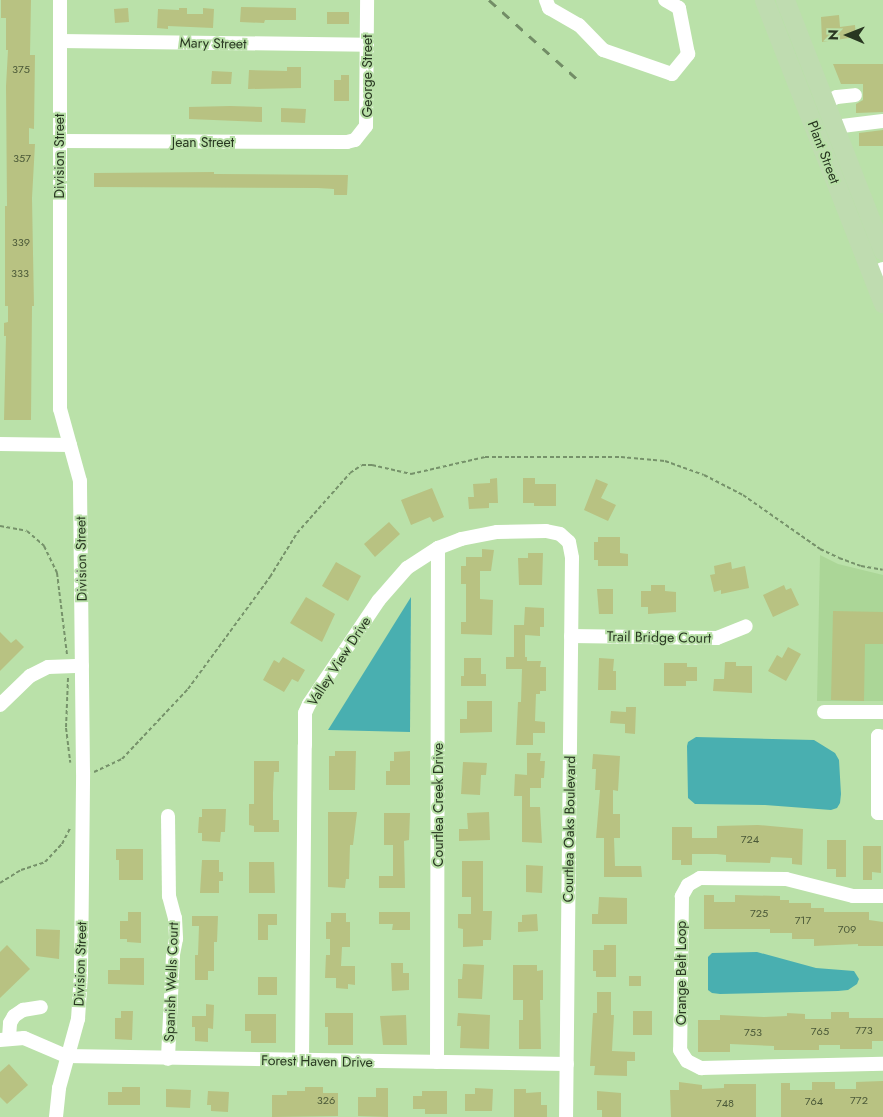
<!DOCTYPE html>
<html>
<head>
<meta charset="utf-8">
<style>
  body { margin:0 }
  #map { position:relative; width:883px; height:1117px; overflow:hidden; background:#bae1a9; font-family:Jost,sans-serif }
  div>[style] { position:absolute }
  [style*='--x'] { left:calc(var(--x)*1px); top:calc(var(--y)*1px); width:calc(var(--w)*1px); rotate:calc(var(--a)*1deg) }
  .built>* { inset:0; background:#abd697 }
  .water>* { inset:0; background:#49afb0 }
  .building>* { inset:0; background:#b8c282 }
  .path>* { height:2px; margin-top:-1px; transform-origin:0; background:repeating-linear-gradient(90deg,#76926a 0 4px,transparent 0 6.5px) }
  .minor>* { height:14px; margin:-7px; padding:0 7px; transform-origin:7px; border-radius:7px; background:#fff }
  .major>* { height:19px; margin:-9.5px; padding:0 9.5px; transform-origin:9.5px; border-radius:9.5px; background:#bfdcb0 }
  .rail>* { height:3px; margin-top:-1.5px; transform-origin:0; background:repeating-linear-gradient(90deg,#728d66 0 9px,transparent 0 18px) }
  span { translate:-50% -50%; white-space:nowrap; text-align:center; line-height:1.15; -webkit-text-stroke:4px #bae1a9; paint-order:stroke }
  .number-label { font-size:11px; color:#4c5a39 }
  .number-label span { -webkit-text-stroke-width:0 }
  .street-label { font-size:14px; color:#283721 }
  .north { position:absolute; left:823px; top:10px; width:50px; height:50px; -webkit-text-stroke:4px #bae1a9; paint-order:stroke; rotate:271deg; font-size:14px; font-weight:700; line-height:20px; text-align:center; color:#283721 }
  .north::after { content:''; display:block; margin:auto; width:18px; height:22px; background:#283721; clip-path:polygon(50% 0,100% 100%,50% 72%,0 100%) }
</style>
</head>
<body>
<div id="map">
  <div class="built">
    <div style="clip-path:polygon(820px 555px,838px 564px,883px 575px,883px 701px,817px 701px)"></div>
  </div>
  <div class="water">
    <div style="clip-path:polygon(411px 597px,410px 732px,328px 730px)"></div>
    <div style="clip-path:polygon(696px 737px,814px 740px,835px 753px,839px 760px,841px 794px,840px 803px,837px 808px,831px 810px,765px 805px,695px 804px,688px 798px,687px 746px,688px 742px)"></div>
    <div style="clip-path:polygon(757px 952px,816px 968px,854px 971px,859px 979px,857px 984px,848px 990px,838px 991px,720px 994px,712px 993px,708px 990px,708px 957px,712px 953px)"></div>
  </div>
  <div class="building">
    <div style="clip-path:polygon(1px 0,31px 0,30px 55px,35px 55px,34px 129px,29px 128px,29px 144px,35px 144px,32px 198px,34px 306px,32px 306px,31px 420px,4px 420px,6px 336px,4px 336px,4px 323px,8px 322px,8px 306px,5px 306px,5px 206px,7px 206px,6px 86px,8px 50px,6px 50px,6px 18px,1px 18px)"></div>
    <div style="clip-path:polygon(241px 7px,296px 8px,296px 20px,265px 20px,264px 23px,240px 22px)"></div>
    <div style="clip-path:polygon(128px 8px,129px 22px,115px 23px,114px 9px)"></div>
    <div style="clip-path:polygon(179px 8px,187px 8px,187px 14px,203px 14px,203px 8px,214px 9px,213px 28px,168px 26px,168px 29px,157px 28px,158px 9px,179px 10px)"></div>
    <div style="clip-path:polygon(327px 12px,349px 12px,349px 24px,327px 24px)"></div>
    <div style="clip-path:polygon(839px 15px,840px 27px,855px 25px,856px 37px,822px 42px,821px 17px)"></div>
    <div style="clip-path:polygon(833px 64px,883px 64px,883px 112px,856px 113px,856px 104px,863px 100px,863px 84px,841px 84px)"></div>
    <div style="clip-path:polygon(287px 67px,301px 67px,301px 88px,248px 89px,249px 70px,287px 71px)"></div>
    <div style="clip-path:polygon(212px 71px,232px 72px,231px 84px,211px 84px)"></div>
    <div style="clip-path:polygon(341px 75px,349px 75px,349px 101px,334px 101px,334px 80px,341px 80px)"></div>
    <div style="clip-path:polygon(230px 106px,262px 107px,262px 122px,189px 119px,189px 107px)"></div>
    <div style="clip-path:polygon(281px 108px,306px 109px,305px 123px,281px 122px)"></div>
    <div style="clip-path:polygon(883px 130px,883px 146px,859px 146px,859px 133px)"></div>
    <div style="clip-path:polygon(214px 172px,214px 174px,348px 175px,347px 195px,334px 195px,334px 189px,318px 188px,94px 187px,94px 173px)"></div>
    <div style="clip-path:polygon(497px 478px,498px 503px,489px 503px,489px 508px,469px 509px,468px 497px,474px 497px,473px 484px,490px 483px,490px 479px)"></div>
    <div style="clip-path:polygon(523px 478px,535px 478px,535px 484px,556px 484px,556px 506px,534px 506px,534px 503px,523px 503px)"></div>
    <div style="clip-path:polygon(596px 479px,608px 484px,601px 498px,616px 505px,608px 521px,584px 510px)"></div>
    <div style="clip-path:polygon(432px 488px,444px 517px,433px 522px,430px 517px,411px 525px,401px 500px)"></div>
    <div style="clip-path:polygon(389px 522px,400px 534px,375px 557px,364px 544px)"></div>
    <div style="clip-path:polygon(598px 537px,620px 537px,620px 553px,628px 554px,628px 566px,598px 566px,598px 560px,594px 560px,594px 542px,598px 542px)"></div>
    <div style="clip-path:polygon(482px 549px,494px 550px,491px 571px,480px 571px,480px 599px,493px 600px,492px 635px,461px 634px,461px 622px,466px 622px,466px 584px,461px 584px,461px 566px,466px 566px,466px 557px,482px 557px)"></div>
    <div style="clip-path:polygon(528px 553px,543px 553px,542px 585px,519px 585px,518px 558px,528px 558px)"></div>
    <div style="clip-path:polygon(336px 562px,361px 576px,348px 601px,322px 586px)"></div>
    <div style="clip-path:polygon(731px 562px,732px 569px,745px 566px,749px 588px,721px 594px,721px 590px,714px 592px,710px 575px,715px 574px,714px 566px)"></div>
    <div style="clip-path:polygon(651px 585px,665px 585px,665px 591px,676px 592px,676px 612px,648px 614px,648px 607px,641px 607px,641px 591px,651px 591px)"></div>
    <div style="clip-path:polygon(784px 585px,786px 590px,791px 588px,799px 605px,773px 617px,763px 595px)"></div>
    <div style="clip-path:polygon(597px 589px,613px 589px,613px 614px,599px 614px)"></div>
    <div style="clip-path:polygon(306px 597px,335px 614px,322px 642px,290px 623px)"></div>
    <div style="clip-path:polygon(525px 607px,544px 608px,544px 627px,540px 627px,540px 636px,525px 635px,525px 657px,527px 657px,527px 661px,541px 661px,540px 667px,546px 667px,546px 691px,540px 691px,540px 694px,536px 694px,535px 721px,545px 722px,545px 733px,533px 733px,533px 745px,516px 745px,518px 702px,521px 702px,522px 669px,506px 669px,506px 657px,514px 657px,514px 625px,524px 625px)"></div>
    <div style="clip-path:polygon(833px 611px,883px 612px,883px 644px,865px 644px,864px 701px,831px 700px)"></div>
    <div style="clip-path:polygon(0 632px,11px 643px,16px 639px,24px 647px,0 671px)"></div>
    <div style="clip-path:polygon(788px 647px,801px 654px,786px 681px,768px 671px,777px 655px,782px 658px)"></div>
    <div style="clip-path:polygon(283px 657px,305px 670px,298px 682px,292px 679px,284px 692px,263px 680px,274px 660px,279px 663px)"></div>
    <div style="clip-path:polygon(464px 658px,481px 658px,481px 674px,486px 674px,486px 686px,461px 686px,461px 676px,464px 676px)"></div>
    <div style="clip-path:polygon(599px 658px,614px 659px,613px 671px,616px 671px,616px 690px,598px 690px)"></div>
    <div style="clip-path:polygon(725px 662px,736px 662px,736px 666px,752px 666px,752px 693px,713px 691px,714px 679px,724px 679px)"></div>
    <div style="clip-path:polygon(664px 663px,687px 663px,687px 667px,697px 667px,697px 681px,686px 681px,686px 686px,664px 686px)"></div>
    <div style="clip-path:polygon(467px 701px,492px 701px,492px 732px,460px 733px,460px 719px,467px 719px)"></div>
    <div style="clip-path:polygon(626px 707px,636px 707px,635px 734px,625px 733px,625px 724px,610px 723px,611px 711px,626px 712px)"></div>
    <div style="clip-path:polygon(335px 751px,356px 751px,355px 790px,329px 790px,329px 756px,335px 756px)"></div>
    <div style="clip-path:polygon(410px 751px,410px 785px,386px 785px,386px 771px,390px 771px,390px 761px,394px 761px,394px 752px)"></div>
    <div style="clip-path:polygon(527px 753px,541px 753px,540px 761px,545px 761px,544px 778px,541px 778px,541px 788px,530px 788px,530px 807px,540px 807px,542px 843px,522px 842px,522px 796px,514px 796px,515px 774px,527px 775px)"></div>
    <div style="clip-path:polygon(593px 754px,620px 756px,618px 791px,613px 790px,613px 814px,620px 814px,620px 838px,614px 838px,615px 866px,641px 866px,642px 877px,604px 877px,604px 838px,596px 838px,600px 790px,595px 790px,596px 769px,592px 769px)"></div>
    <div style="clip-path:polygon(254px 761px,279px 761px,279px 772px,274px 772px,273px 793px,273px 820px,279px 820px,279px 832px,254px 832px,254px 826px,249px 825px,249px 804px,254px 804px)"></div>
    <div style="clip-path:polygon(463px 762px,487px 763px,486px 775px,481px 775px,480px 795px,461px 794px)"></div>
    <div style="clip-path:polygon(202px 809px,226px 809px,225px 832px,221px 832px,220px 842px,202px 841px,202px 833px,198px 833px,199px 817px,202px 817px)"></div>
    <div style="clip-path:polygon(328px 812px,357px 812px,353px 845px,350px 845px,349px 879px,346px 879px,345px 888px,328px 887px)"></div>
    <div style="clip-path:polygon(489px 812px,490px 840px,459px 841px,459px 829px,468px 829px,467px 813px)"></div>
    <div style="clip-path:polygon(384px 813px,410px 813px,409px 840px,404px 841px,405px 888px,379px 888px,379px 876px,393px 876px,393px 845px,384px 845px)"></div>
    <div style="clip-path:polygon(758px 825px,803px 829px,802px 865px,792px 864px,792px 858px,771px 857px,770px 863px,726px 862px,726px 855px,717px 854px,692px 854px,692px 865px,681px 865px,681px 860px,672px 860px,672px 827px,692px 827px,692px 838px,717px 838px,717px 826px)"></div>
    <div style="clip-path:polygon(827px 840px,846px 840px,846px 877px,836px 877px,836px 869px,827px 869px)"></div>
    <div style="clip-path:polygon(863px 846px,881px 846px,881px 873px,872px 872px,872px 880px,863px 880px)"></div>
    <div style="clip-path:polygon(116px 849px,143px 849px,143px 880px,119px 880px,119px 860px,116px 860px)"></div>
    <div style="clip-path:polygon(202px 860px,219px 860px,219px 872px,223px 872px,223px 881px,219px 881px,219px 893px,200px 893px)"></div>
    <div style="clip-path:polygon(462px 861px,483px 861px,483px 911px,492px 911px,491px 940px,483px 940px,483px 946px,463px 947px,463px 929px,458px 928px,458px 914px,471px 914px,471px 897px,462px 897px)"></div>
    <div style="clip-path:polygon(249px 862px,274px 862px,275px 893px,249px 893px)"></div>
    <div style="clip-path:polygon(526px 865px,543px 866px,542px 893px,526px 892px)"></div>
    <div style="clip-path:polygon(704px 895px,714px 895px,714px 902px,735px 902px,735px 895px,780px 896px,780px 900px,789px 900px,789px 903px,811px 903px,811px 908px,824px 908px,824px 912px,869px 912px,869px 920px,883px 922px,883px 946px,858px 946px,858px 944px,814px 946px,814px 939px,792px 939px,792px 933px,770px 933px,770px 929px,704px 929px)"></div>
    <div style="clip-path:polygon(599px 897px,627px 898px,627px 924px,592px 924px,592px 914px,598px 914px)"></div>
    <div style="clip-path:polygon(128px 912px,141px 912px,141px 943px,127px 942px,127px 939px,120px 939px,120px 921px,128px 921px)"></div>
    <div style="clip-path:polygon(379px 912px,410px 912px,410px 930px,392px 930px,393px 924px,379px 924px)"></div>
    <div style="clip-path:polygon(331px 913px,346px 913px,346px 922px,350px 922px,350px 947px,342px 947px,341px 966px,355px 966px,355px 985px,348px 984px,348px 989px,336px 988px,336px 978px,325px 978px,326px 955px,330px 955px,330px 939px,326px 939px,326px 922px,331px 922px)"></div>
    <div style="clip-path:polygon(258px 914px,277px 914px,277px 925px,268px 925px,268px 940px,258px 940px)"></div>
    <div style="clip-path:polygon(537px 914px,538px 931px,518px 932px,518px 922px,522px 922px,522px 915px)"></div>
    <div style="clip-path:polygon(192px 916px,218px 916px,217px 942px,214px 942px,214px 971px,208px 971px,208px 980px,195px 980px,195px 955px,198px 955px,199px 926px,192px 926px)"></div>
    <div style="clip-path:polygon(36px 929px,60px 930px,59px 959px,36px 956px)"></div>
    <div style="clip-path:polygon(7px 945px,30px 969px,0 998px,0 952px)"></div>
    <div style="clip-path:polygon(604px 945px,616px 945px,616px 977px,596px 977px,596px 971px,593px 971px,593px 950px,604px 950px)"></div>
    <div style="clip-path:polygon(120px 958px,144px 958px,144px 985px,108px 984px,108px 970px,120px 970px)"></div>
    <div style="clip-path:polygon(391px 963px,403px 963px,403px 973px,409px 973px,409px 990px,392px 991px)"></div>
    <div style="clip-path:polygon(463px 964px,484px 965px,482px 999px,458px 998px,458px 979px,462px 979px)"></div>
    <div style="clip-path:polygon(513px 965px,537px 965px,537px 971px,543px 970px,543px 1000px,540px 1000px,541px 1049px,519px 1049px,519px 1020px,523px 1020px,523px 1000px,513px 1000px)"></div>
    <div style="clip-path:polygon(629px 976px,641px 976px,641px 986px,629px 986px)"></div>
    <div style="clip-path:polygon(258px 977px,277px 977px,277px 995px,258px 995px)"></div>
    <div style="clip-path:polygon(597px 992px,611px 992px,611px 1015px,614px 1015px,612px 1051px,635px 1052px,635px 1061px,627px 1061px,627px 1076px,594px 1075px,595px 1066px,590px 1066px,593px 1013px,597px 1013px)"></div>
    <div style="clip-path:polygon(206px 1004px,214px 1005px,213px 1029px,208px 1028px,208px 1042px,195px 1041px,195px 1027px,192px 1027px,192px 1016px,206px 1016px)"></div>
    <div style="clip-path:polygon(121px 1011px,133px 1011px,132px 1040px,115px 1039px,115px 1018px,121px 1018px)"></div>
    <div style="clip-path:polygon(633px 1011px,652px 1011px,652px 1035px,633px 1035px)"></div>
    <div style="clip-path:polygon(831px 1012px,849px 1012px,849px 1018px,883px 1018px,883px 1041px,872px 1041px,872px 1049px,840px 1049px,840px 1045px,819px 1045px,819px 1050px,774px 1050px,774px 1046px,730px 1044px,730px 1052px,698px 1052px,698px 1020px,720px 1020px,720px 1015px,764px 1017px,787px 1016px,787px 1013px,805px 1014px,805px 1019px,831px 1019px)"></div>
    <div style="clip-path:polygon(325px 1013px,353px 1013px,353px 1045px,328px 1045px,328px 1027px,325px 1027px)"></div>
    <div style="clip-path:polygon(458px 1013px,490px 1015px,489px 1049px,460px 1048px,461px 1026px,457px 1026px)"></div>
    <div style="clip-path:polygon(245px 1014px,276px 1014px,276px 1043px,251px 1043px,251px 1031px,245px 1031px)"></div>
    <div style="clip-path:polygon(406px 1015px,407px 1045px,383px 1045px,380px 1016px)"></div>
    <div style="clip-path:polygon(9px 1064px,28px 1085px,7px 1104px,0 1097px,0 1072px)"></div>
    <div style="clip-path:polygon(883px 1081px,883px 1117px,781px 1117px,781px 1083px,790px 1083px,790px 1090px,812px 1090px,812px 1082px,835px 1082px,835px 1089px,856px 1089px,856px 1082px)"></div>
    <div style="clip-path:polygon(679px 1082px,702px 1085px,702px 1089px,724px 1088px,724px 1084px,756px 1084px,756px 1117px,671px 1117px,670px 1090px,679px 1090px)"></div>
    <div style="clip-path:polygon(122px 1087px,140px 1087px,140px 1105px,108px 1105px,108px 1092px,122px 1092px)"></div>
    <div style="clip-path:polygon(305px 1087px,323px 1087px,323px 1093px,338px 1093px,338px 1116px,272px 1117px,272px 1095px,287px 1095px,287px 1091px,305px 1091px)"></div>
    <div style="clip-path:polygon(376px 1088px,388px 1088px,388px 1117px,358px 1116px,358px 1097px,376px 1097px)"></div>
    <div style="clip-path:polygon(475px 1088px,493px 1089px,492px 1111px,465px 1111px,465px 1094px,475px 1094px)"></div>
    <div style="clip-path:polygon(166px 1089px,191px 1090px,190px 1108px,166px 1107px)"></div>
    <div style="clip-path:polygon(514px 1089px,526px 1089px,526px 1093px,541px 1092px,541px 1105px,547px 1105px,547px 1117px,514px 1117px)"></div>
    <div style="clip-path:polygon(208px 1091px,229px 1092px,228px 1112px,211px 1111px,211px 1105px,207px 1105px)"></div>
    <div style="clip-path:polygon(422px 1091px,447px 1091px,447px 1114px,425px 1114px,425px 1109px,413px 1109px,413px 1096px,422px 1096px)"></div>
    <div style="clip-path:polygon(597px 1091px,621px 1093px,621px 1117px,602px 1117px,602px 1110px,597px 1110px)"></div>
  </div>
  <div class="path">
    <div style="--x:0;--y:526;--w:27;--a:10"></div>
    <div style="--x:27;--y:531;--w:23;--a:41"></div>
    <div style="--x:44;--y:546;--w:30;--a:64"></div>
    <div style="--x:57;--y:573;--w:82;--a:83"></div>
    <div style="--x:68;--y:678;--w:50;--a:92.3"></div>
    <div style="--x:66;--y:728;--w:35;--a:83"></div>
    <div style="--x:94;--y:772;--w:31;--a:-25"></div>
    <div style="--x:122;--y:759;--w:96;--a:-46.7"></div>
    <div style="--x:188;--y:689;--w:139;--a:-53.8"></div>
    <div style="--x:270;--y:577;--w:52;--a:-58.5"></div>
    <div style="--x:297;--y:533;--w:80;--a:-48.5"></div>
    <div style="--x:350;--y:473;--w:14;--a:-34"></div>
    <div style="--x:362;--y:465;--w:10;--a:0"></div>
    <div style="--x:372;--y:465;--w:40;--a:13"></div>
    <div style="--x:411;--y:474;--w:76;--a:-12.9"></div>
    <div style="--x:485;--y:457;--w:136;--a:0"></div>
    <div style="--x:621;--y:457;--w:44;--a:5.2"></div>
    <div style="--x:665;--y:461;--w:41;--a:19.7"></div>
    <div style="--x:704;--y:475;--w:44;--a:27.1"></div>
    <div style="--x:743;--y:495;--w:94;--a:35"></div>
    <div style="--x:820;--y:549;--w:21;--a:25"></div>
    <div style="--x:839;--y:558;--w:23;--a:20"></div>
    <div style="--x:861;--y:566;--w:22;--a:10"></div>
    <div style="--x:0;--y:883;--w:25;--a:-32"></div>
    <div style="--x:21;--y:870;--w:25;--a:-18"></div>
    <div style="--x:45;--y:862;--w:25;--a:-47"></div>
    <div style="--x:62;--y:844;--w:18;--a:-63"></div>
  </div>
  <div class="minor">
    <div style="--x:546;--y:0;--w:9;--a:69"></div>
    <div style="--x:549;--y:8;--w:34;--a:30"></div>
    <div style="--x:579;--y:25;--w:35;--a:46"></div>
    <div style="--x:603;--y:50;--w:73;--a:19.2"></div>
    <div style="--x:672;--y:74;--w:26;--a:-51"></div>
    <div style="--x:688;--y:54;--w:47;--a:-101.1"></div>
    <div style="--x:679;--y:8;--w:16;--a:-150"></div>
    <div style="--x:60;--y:41;--w:307;--a:0.7"></div>
    <div style="--x:825;--y:103;--w:13;--a:-27"></div>
    <div style="--x:837;--y:97;--w:18;--a:-6"></div>
    <div style="--x:834;--y:127;--w:49;--a:-7"></div>
    <div style="--x:60;--y:141;--w:287;--a:0.2"></div>
    <div style="--x:347;--y:142;--w:8;--a:-14"></div>
    <div style="--x:355;--y:140;--w:18;--a:-52"></div>
    <div style="--x:366;--y:126;--w:126;--a:-89.5"></div>
    <div style="--x:871;--y:274;--w:13;--a:-23"></div>
    <div style="--x:0;--y:444;--w:70;--a:0.8"></div>
    <div style="--x:571;--y:636;--w:146;--a:0.8"></div>
    <div style="--x:717;--y:638;--w:31;--a:-22"></div>
    <div style="--x:0;--y:705;--w:42;--a:-44"></div>
    <div style="--x:30;--y:676;--w:20;--a:-27"></div>
    <div style="--x:48;--y:667;--w:34;--a:-2"></div>
    <div style="--x:824;--y:712;--w:59;--a:0"></div>
    <div style="--x:883;--y:737;--w:5;--a:-169"></div>
    <div style="--x:878;--y:736;--w:77;--a:90"></div>
    <div style="--x:878;--y:813;--w:5;--a:0"></div>
    <div style="--x:168;--y:816;--w:80;--a:89.3"></div>
    <div style="--x:169;--y:896;--w:23;--a:75"></div>
    <div style="--x:175;--y:918;--w:21;--a:87"></div>
    <div style="--x:176;--y:939;--w:16;--a:101"></div>
    <div style="--x:173;--y:955;--w:104;--a:92.8"></div>
    <div style="--x:883;--y:896;--w:30;--a:180"></div>
    <div style="--x:853;--y:896;--w:69;--a:-165.8"></div>
    <div style="--x:786;--y:879;--w:86;--a:-179.3"></div>
    <div style="--x:700;--y:878;--w:14;--a:150"></div>
    <div style="--x:688;--y:885;--w:13;--a:119"></div>
    <div style="--x:682;--y:896;--w:154;--a:90.7"></div>
    <div style="--x:680;--y:1050;--w:13;--a:58"></div>
    <div style="--x:687;--y:1061;--w:16;--a:27"></div>
    <div style="--x:701;--y:1068;--w:182;--a:-1.3"></div>
    <div style="--x:9;--y:1038;--w:15;--a:-86"></div>
    <div style="--x:10;--y:1023;--w:8;--a:-60"></div>
    <div style="--x:14;--y:1016;--w:11;--a:-34"></div>
    <div style="--x:23;--y:1010;--w:18;--a:-9"></div>
    <div style="--x:0;--y:1040;--w:24;--a:-5"></div>
    <div style="--x:24;--y:1038;--w:46;--a:23.2"></div>
    <div style="--x:66;--y:1056;--w:501;--a:0.91"></div>
    <div style="--x:302;--y:1061;--w:316;--a:-89.5"></div>
    <div style="--x:305;--y:745;--w:32;--a:-90"></div>
    <div style="--x:305;--y:713;--w:10;--a:-66"></div>
    <div style="--x:309;--y:704;--w:125;--a:-56.1"></div>
    <div style="--x:379;--y:600;--w:43;--a:-48.8"></div>
    <div style="--x:407;--y:568;--w:37;--a:-33"></div>
    <div style="--x:438;--y:548;--w:25;--a:-21"></div>
    <div style="--x:461;--y:539;--w:37;--a:-11"></div>
    <div style="--x:497;--y:532;--w:49;--a:-1.2"></div>
    <div style="--x:546;--y:531;--w:14;--a:12"></div>
    <div style="--x:560;--y:534;--w:12;--a:42"></div>
    <div style="--x:569;--y:542;--w:16;--a:79"></div>
    <div style="--x:572;--y:558;--w:559;--a:90.61"></div>
    <div style="--x:437;--y:1062;--w:514;--a:-89.89"></div>
    <div style="--x:56;--y:1117;--w:29;--a:-84"></div>
    <div style="--x:59;--y:1088;--w:72;--a:-74.6"></div>
    <div style="--x:78;--y:1019;--w:45;--a:-86.2"></div>
    <div style="--x:81;--y:974;--w:202;--a:-89.4"></div>
    <div style="--x:83;--y:772;--w:291;--a:-90.6"></div>
    <div style="--x:80;--y:481;--w:75;--a:-105.5"></div>
    <div style="--x:60;--y:409;--w:409;--a:-90"></div>
  </div>
  <div class="major">
    <div style="--x:764;--y:0;--w:326;--a:68.6"></div>
    <div style="--x:785;--y:0;--w:269;--a:68.7"></div>
  </div>
  <div class="rail">
    <div style="--x:489;--y:0;--w:117;--a:41.9"></div>
  </div>
  <div class="number-label">
    <span style="left:21px;top:69px">375</span>
    <span style="left:22px;top:158px">357</span>
    <span style="left:21px;top:242px">339</span>
    <span style="left:20px;top:273px">333</span>
    <span style="left:750px;top:839px">724</span>
    <span style="left:759px;top:913px">725</span>
    <span style="left:803px;top:920px">717</span>
    <span style="left:847px;top:929px">709</span>
    <span style="left:864px;top:1030px">773</span>
    <span style="left:820px;top:1031px">765</span>
    <span style="left:753px;top:1032px">753</span>
    <span style="left:326px;top:1100px">326</span>
    <span style="left:859px;top:1100px">772</span>
    <span style="left:814px;top:1101px">764</span>
    <span style="left:725px;top:1103px">748</span>
  </div>
  <div class="street-label">
    <span style="left:213px;top:43px;rotate:1deg">Mary Street</span>
    <span style="left:367px;top:76px;rotate:-90deg">George Street</span>
    <span style="left:203px;top:142px">Jean Street</span>
    <span style="left:824px;top:152px;rotate:69deg">Plant Street</span>
    <span style="left:59px;top:156px;rotate:-90deg">Division Street</span>
    <span style="left:81px;top:559px;rotate:-91deg">Division Street</span>
    <span style="left:659px;top:637px;rotate:1deg">Trail Bridge Court</span>
    <span style="left:339px;top:661px;rotate:-57deg">Valley View Drive</span>
    <span style="left:438px;top:805px;rotate:-90deg">Courtlea Creek Drive</span>
    <span style="left:569px;top:829px;rotate:-89deg">Courtlea Oaks Boulevard</span>
    <span style="left:80px;top:964px;rotate:-88deg">Division Street</span>
    <span style="left:681px;top:973px;rotate:-90deg">Orange Belt Loop</span>
    <span style="left:171px;top:982px;rotate:-88deg">Spanish Wells Court</span>
    <span style="left:317px;top:1061px;rotate:1deg">Forest Haven Drive</span>
  </div>
  <div class="north">N</div>
</div>
</body>
</html>
